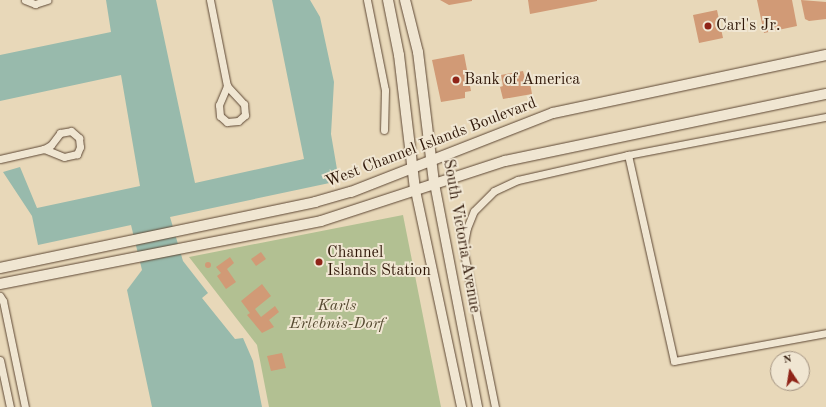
<!DOCTYPE html>
<html>
<head>
<meta charset="utf-8">
<style>
  body { margin:0 }
  #map { position:relative; width:826px; height:407px; overflow:hidden; background:#e8d8b9; font-family:"Old Standard TT",serif }
  div>[style] { position:absolute }
  [style*='--x'] { left:calc(var(--x)*1px); top:calc(var(--y)*1px); width:calc(var(--w)*1px); rotate:calc(var(--a)*1deg) }
  .green>* { inset:0; background:#b2c092 }
  .water>* { inset:0; background:#98baac }
  .building>* { inset:0; background:#d19a76 }
  .round { border-radius:50% }
  .roads { filter:drop-shadow(0 0 1px #5d4734) drop-shadow(0 0 1px #5d4734) }
  .minor>* { height:7px; margin:-3.5px; padding:0 3.5px; transform-origin:3.5px; border-radius:3.5px; background:#f0e6d2 }
  .tertiary>* { height:9px; margin:-4.5px; padding:0 4.5px; transform-origin:4.5px; border-radius:4.5px; background:#f0e6d2 }
  .secondary>* { height:10px; margin:-5px; padding:0 5px; transform-origin:5px; border-radius:5px; background:#f0e6d2 }
  .dots>* { width:11px; height:11px; translate:-50% -50%; box-sizing:border-box; border:2px solid #f0e6d2; border-radius:50% }
  span { translate:-50% -50%; white-space:nowrap; text-align:center; line-height:1.15; -webkit-text-stroke:4px #f0e6d2; paint-order:stroke }
  .poi-label { font-size:16px; color:#2f1708 }
  .left { translate:0 -50%; text-align:left }
  .street-label { font-size:16px; color:#2f1708 }
  .park-label { font-size:16px; color:#564a31; font-style:italic }
  .north { position:absolute; left:770px; top:351px; width:40px; height:40px; box-sizing:border-box; background:#f0e6d2; border:1px solid #a39381; border-radius:50%; rotate:348deg; font-size:11px; font-weight:700; line-height:16px; text-align:center; color:#2f1708 }
  .north::after { content:''; display:block; margin:auto; width:14px; height:18px; background:#8f2418; clip-path:polygon(50% 0,100% 100%,50% 72%,0 100%) }
</style>
</head>
<body>
<div id="map">
  <div class="green">
    <div style="clip-path:polygon(403px 215px,441px 407px,269px 407px,257px 345px,189px 257px)"></div>
  </div>
  <div class="water">
    <div style="clip-path:polygon(106px 0,156px 0,195px 183px,304px 159px,272px 0,310px 0,320px 17px,334px 82px,331px 134px,339px 181px,170px 217px,183px 261px,208px 293px,202px 298px,235px 339px,243px 338px,253px 361px,262px 407px,152px 407px,127px 290px,142px 270px,131px 225px,38px 245px,32px 216px,3px 172px,20px 167px,37px 208px,140px 186px,121px 75px,0 101px,0 55px,111px 32px)"></div>
  </div>
  <div class="building">
    <div style="clip-path:polygon(440px 0,472px 0,472px 1px,449px 5px)"></div>
    <div style="clip-path:polygon(528px 0,597px 0,597px 1px,530px 14px)"></div>
    <div style="clip-path:polygon(757px 0,792px 0,797px 26px,764px 33px)"></div>
    <div style="clip-path:polygon(801px 0,826px 2px,826px 19px,809px 21px,805px 19px)"></div>
    <div style="clip-path:polygon(717px 10px,723px 38px,699px 43px,693px 15px)"></div>
    <div style="clip-path:polygon(464px 54px,471px 91px,465px 92px,465px 98px,441px 102px,432px 60px)"></div>
    <div style="clip-path:polygon(523px 71px,525px 78px,529px 77px,532px 94px,503px 99px,500px 87px,503px 86px,501px 75px)"></div>
    <div style="clip-path:polygon(261px 252px,266px 259px,256px 266px,251px 259px)"></div>
    <div style="clip-path:polygon(230px 257px,234px 263px,227px 269px,236px 282px,226px 289px,217px 276px,221px 273px,216px 267px)"></div>
    <div class="round" style="left:205px;top:262px;width:6px;height:6px"></div>
    <div style="clip-path:polygon(262px 284px,271px 296px,255px 309px,261px 317px,275px 306px,279px 312px,269px 320px,274px 327px,262px 333px,247px 315px,250px 313px,241px 301px)"></div>
    <div style="clip-path:polygon(282px 353px,286px 368px,271px 371px,267px 356px)"></div>
  </div>
  <div class="roads">
    <div class="minor">
      <div style="--x:25;--y:0;--w:11;--a:22"></div>
      <div style="--x:35;--y:4;--w:13;--a:-18"></div>
      <div style="--x:210;--y:0;--w:88;--a:78.8"></div>
      <div style="--x:367;--y:0;--w:92;--a:78.7"></div>
      <div style="--x:385;--y:90;--w:40;--a:91.4"></div>
      <div style="--x:227;--y:86;--w:25;--a:47"></div>
      <div style="--x:244;--y:104;--w:11;--a:85"></div>
      <div style="--x:245;--y:115;--w:9;--a:139"></div>
      <div style="--x:238;--y:121;--w:11;--a:175"></div>
      <div style="--x:227;--y:122;--w:9;--a:-139"></div>
      <div style="--x:220;--y:116;--w:11;--a:-95"></div>
      <div style="--x:219;--y:105;--w:21;--a:-67"></div>
      <div style="--x:71;--y:131;--w:11;--a:41"></div>
      <div style="--x:79;--y:138;--w:9;--a:84"></div>
      <div style="--x:80;--y:147;--w:8;--a:113"></div>
      <div style="--x:77;--y:154;--w:13;--a:167"></div>
      <div style="--x:64;--y:157;--w:22;--a:-158"></div>
      <div style="--x:44;--y:149;--w:8;--a:-30"></div>
      <div style="--x:51;--y:145;--w:15;--a:-53"></div>
      <div style="--x:60;--y:133;--w:11;--a:-10"></div>
      <div style="--x:628;--y:155;--w:202;--a:-10.9"></div>
      <div style="--x:0;--y:159;--w:45;--a:-12.8"></div>
      <div style="--x:0;--y:296;--w:6;--a:59"></div>
      <div style="--x:3;--y:301;--w:108;--a:78.3"></div>
      <div style="--x:0;--y:360;--w:48;--a:78"></div>
      <div style="--x:495;--y:407;--w:162;--a:-101.4"></div>
      <div style="--x:463;--y:248;--w:20;--a:-79"></div>
      <div style="--x:467;--y:228;--w:18;--a:-68"></div>
      <div style="--x:474;--y:211;--w:28;--a:-45"></div>
      <div style="--x:494;--y:191;--w:26;--a:-25"></div>
      <div style="--x:518;--y:180;--w:113;--a:-12.8"></div>
      <div style="--x:628;--y:155;--w:211;--a:77.4"></div>
      <div style="--x:674;--y:361;--w:155;--a:-10.4"></div>
    </div>
    <div class="tertiary">
      <div style="--x:434;--y:183;--w:228;--a:79.1"></div>
      <div style="--x:415;--y:190;--w:222;--a:78"></div>
    </div>
    <div class="secondary">
      <div style="--x:388;--y:0;--w:56;--a:78.7"></div>
      <div style="--x:399;--y:55;--w:136;--a:83.2"></div>
      <div style="--x:405;--y:0;--w:54;--a:76"></div>
      <div style="--x:418;--y:52;--w:132;--a:83"></div>
      <div style="--x:0;--y:268;--w:322;--a:-11.8"></div>
      <div style="--x:315;--y:202;--w:37;--a:-16"></div>
      <div style="--x:351;--y:192;--w:217;--a:-21.4"></div>
      <div style="--x:553;--y:113;--w:279;--a:-12"></div>
      <div style="--x:0;--y:284;--w:327;--a:-11.1"></div>
      <div style="--x:321;--y:221;--w:194;--a:-18.1"></div>
      <div style="--x:505;--y:161;--w:328;--a:-11.8"></div>
    </div>
  </div>
  <div class="dots">
    <div style="left:708px;top:26px;background:#8f2418"></div>
    <div style="left:456px;top:80px;background:#8f2418"></div>
    <div style="left:319px;top:262px;background:#8f2418"></div>
  </div>
  <div class="poi-label">
    <span class="left" style="left:716px;top:26px">Carl's Jr.</span>
    <span class="left" style="left:464px;top:80px">Bank of America</span>
    <span class="left" style="left:327px;top:262px">Channel<br>Islands Station</span>
  </div>
  <div class="street-label">
    <span style="left:431px;top:143px;rotate:-21deg">West Channel Islands Boulevard</span>
    <span style="left:461px;top:236px;rotate:80deg">South Victoria Avenue</span>
  </div>
  <div class="park-label">
    <span style="left:337px;top:315px">Karls<br>Erlebnis-Dorf</span>
  </div>
  <div class="north">N</div>
</div>
</body>
</html>
